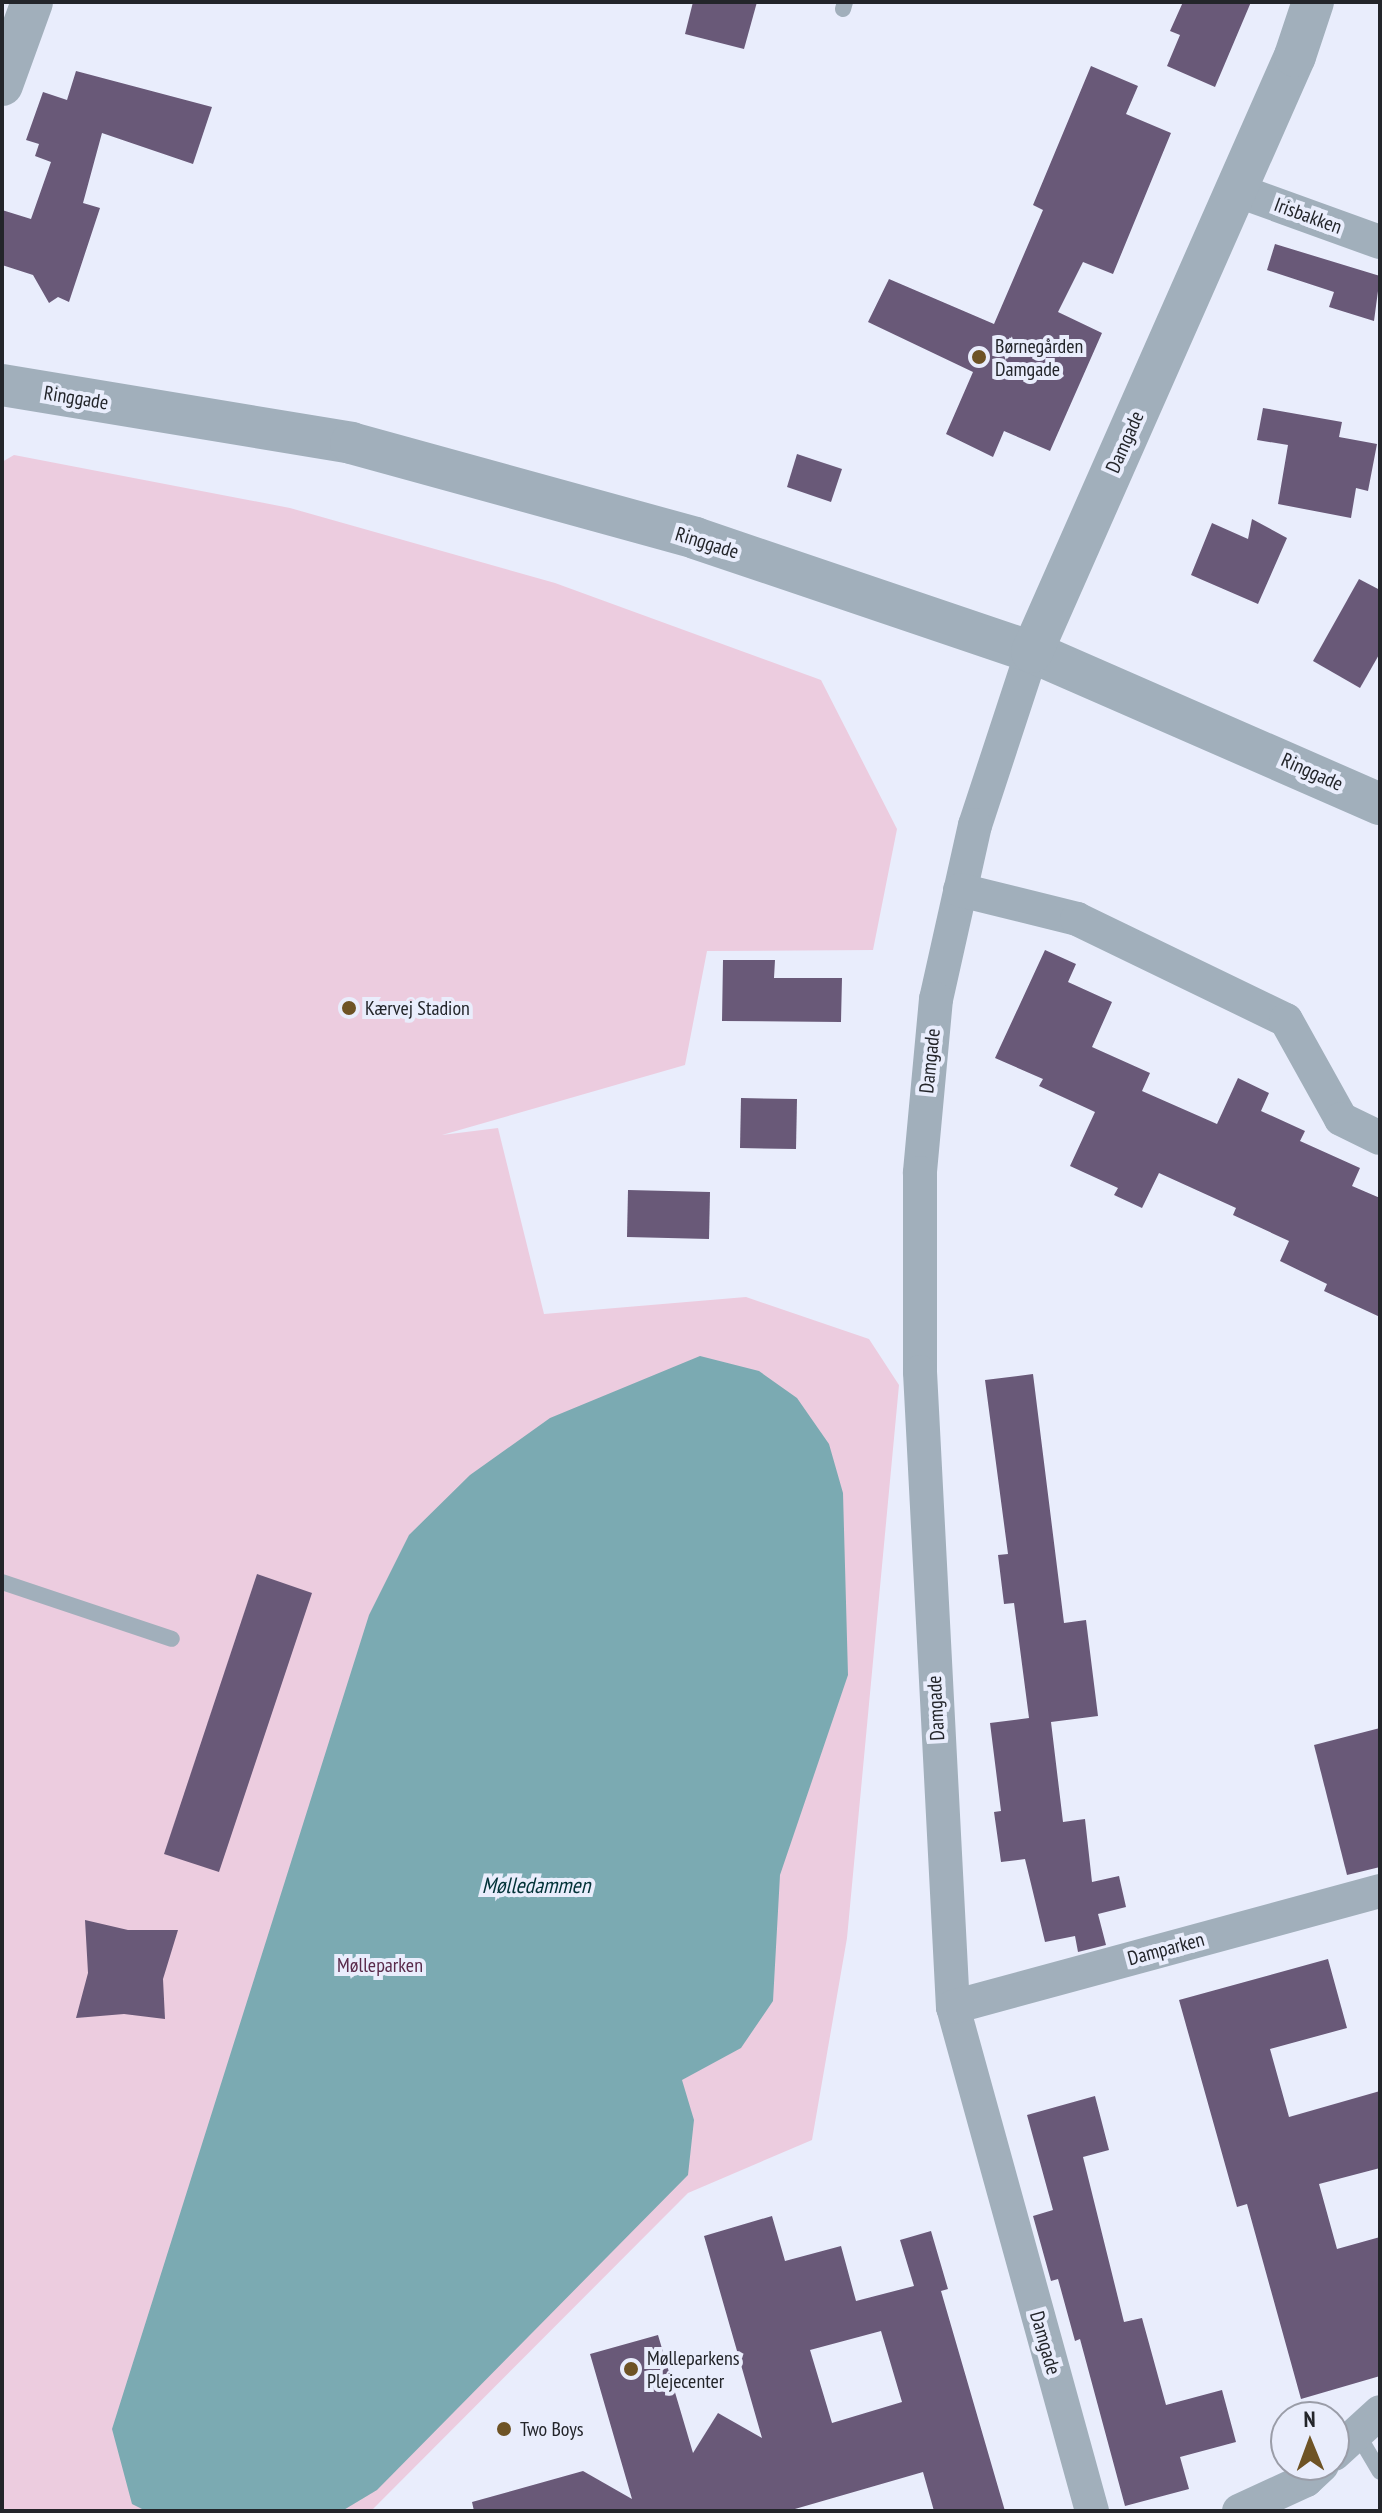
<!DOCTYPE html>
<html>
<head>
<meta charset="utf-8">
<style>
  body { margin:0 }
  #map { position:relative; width:1382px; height:2513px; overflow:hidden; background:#e9edfc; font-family:"PT Sans Narrow",sans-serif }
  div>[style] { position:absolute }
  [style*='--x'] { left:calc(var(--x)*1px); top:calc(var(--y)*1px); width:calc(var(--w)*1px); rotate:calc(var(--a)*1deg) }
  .green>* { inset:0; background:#ecccdf }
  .water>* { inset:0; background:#7baab2 }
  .building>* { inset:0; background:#695978 }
  .service>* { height:16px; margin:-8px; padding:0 8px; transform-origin:8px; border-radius:8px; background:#a1afbb }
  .minor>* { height:34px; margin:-17px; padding:0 17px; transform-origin:17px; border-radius:17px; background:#a1afbb }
  .tertiary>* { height:42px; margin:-21px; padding:0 21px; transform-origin:21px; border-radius:21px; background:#a1afbb }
  .dots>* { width:22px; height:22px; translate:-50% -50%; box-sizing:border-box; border:4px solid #e9edfc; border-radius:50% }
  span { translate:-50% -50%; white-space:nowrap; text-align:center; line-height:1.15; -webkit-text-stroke:8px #e9edfc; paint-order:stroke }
  .street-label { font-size:20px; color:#23252a }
  .poi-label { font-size:20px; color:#23252a }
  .left { translate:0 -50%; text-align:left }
  .park-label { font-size:20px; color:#5a2b4b }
  .water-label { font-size:22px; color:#023238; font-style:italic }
  .frame { position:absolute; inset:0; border:4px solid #23252a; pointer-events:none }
  .north { position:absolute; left:1270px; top:2401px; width:80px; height:80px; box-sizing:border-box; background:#e9edfc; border:2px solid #9a9da8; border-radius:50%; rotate:359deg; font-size:22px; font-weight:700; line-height:32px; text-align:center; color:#23252a }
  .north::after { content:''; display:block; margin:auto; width:28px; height:36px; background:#6e5325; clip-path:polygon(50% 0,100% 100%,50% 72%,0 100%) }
</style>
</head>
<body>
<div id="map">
  <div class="green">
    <div style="clip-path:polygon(14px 455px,290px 508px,555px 583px,821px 680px,897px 829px,873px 950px,707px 951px,685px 1065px,442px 1135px,498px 1128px,544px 1314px,746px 1297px,869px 1339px,899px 1385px,847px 1938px,812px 2140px,688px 2193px,371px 2511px,2px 2511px,2px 462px)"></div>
  </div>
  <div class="water">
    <div style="clip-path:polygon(700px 1356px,759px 1371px,797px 1398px,829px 1444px,843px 1493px,848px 1675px,780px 1875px,773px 2001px,741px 2048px,682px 2080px,694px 2120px,688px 2175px,377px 2490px,342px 2511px,146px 2511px,132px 2504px,112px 2429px,369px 1615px,409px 1535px,470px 1475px,550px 1418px)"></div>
  </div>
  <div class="building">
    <div style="clip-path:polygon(693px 2px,757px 2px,744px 49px,685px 34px)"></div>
    <div style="clip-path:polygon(1183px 2px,1251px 2px,1215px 87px,1167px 66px,1180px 35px,1170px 31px)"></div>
    <div style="clip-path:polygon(1091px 66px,1138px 86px,1126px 114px,1171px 133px,1113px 274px,1083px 262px,1058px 312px,1102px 333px,1050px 451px,1004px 431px,993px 457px,946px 434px,973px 372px,868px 322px,889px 279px,994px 324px,1043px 210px,1033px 205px)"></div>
    <div style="clip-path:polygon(76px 71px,212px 107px,193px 164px,102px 133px,83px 203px,100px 208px,69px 302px,58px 297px,49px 303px,33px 275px,2px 265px,2px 210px,31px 219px,51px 162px,35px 156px,39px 144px,26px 140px,43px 92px,67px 100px)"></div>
    <div style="clip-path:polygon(1275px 244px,1380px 276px,1374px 321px,1329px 307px,1334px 292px,1267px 270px)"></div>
    <div style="clip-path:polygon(1263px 408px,1342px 422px,1339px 437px,1377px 444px,1368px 491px,1356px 488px,1351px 518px,1278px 504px,1288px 445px,1257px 440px)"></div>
    <div style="clip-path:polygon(797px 454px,842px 469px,831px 502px,787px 487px)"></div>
    <div style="clip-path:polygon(1252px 519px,1287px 538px,1258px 604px,1191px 575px,1212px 523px,1248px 539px)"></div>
    <div style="clip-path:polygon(1359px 579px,1380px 590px,1380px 653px,1360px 688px,1313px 661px)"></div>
    <div style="clip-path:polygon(1045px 950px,1076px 964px,1068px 982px,1112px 1002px,1092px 1047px,1150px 1073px,1142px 1091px,1217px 1124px,1238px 1078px,1269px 1093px,1261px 1111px,1305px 1131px,1300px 1141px,1360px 1168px,1352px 1186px,1380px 1198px,1380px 1317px,1324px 1291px,1327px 1284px,1280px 1261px,1289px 1241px,1233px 1215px,1236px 1208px,1159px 1173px,1142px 1208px,1114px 1195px,1118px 1188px,1070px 1166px,1095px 1112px,1039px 1086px,1043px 1079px,995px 1058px)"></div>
    <div style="clip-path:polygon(723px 960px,775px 960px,774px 978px,842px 978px,841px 1022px,722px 1021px)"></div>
    <div style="clip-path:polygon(741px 1098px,797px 1099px,796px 1149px,740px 1148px)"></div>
    <div style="clip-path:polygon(628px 1190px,710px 1192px,709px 1239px,627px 1237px)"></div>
    <div style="clip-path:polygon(1033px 1374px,1064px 1623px,1086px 1620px,1098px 1716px,1051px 1722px,1063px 1822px,1085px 1819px,1092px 1882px,1119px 1876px,1126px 1907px,1098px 1914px,1106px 1945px,1078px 1952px,1075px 1936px,1045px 1942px,1025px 1859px,1001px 1862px,994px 1812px,1001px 1811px,990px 1723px,1029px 1718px,1014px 1603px,1004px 1604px,998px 1555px,1008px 1554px,985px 1380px)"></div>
    <div style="clip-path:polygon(257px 1574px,312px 1593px,219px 1872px,164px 1854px)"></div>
    <div style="clip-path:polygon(1380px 1728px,1380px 1867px,1347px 1875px,1314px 1745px)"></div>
    <div style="clip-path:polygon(85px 1920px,128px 1930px,178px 1930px,163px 1979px,165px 2019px,124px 2014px,76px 2018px,88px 1973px)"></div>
    <div style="clip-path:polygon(1328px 1959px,1347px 2028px,1270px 2049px,1289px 2117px,1380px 2091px,1380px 2168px,1319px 2184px,1337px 2249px,1380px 2237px,1380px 2376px,1301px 2399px,1247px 2204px,1237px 2207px,1179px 2000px)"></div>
    <div style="clip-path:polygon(1095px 2096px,1109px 2150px,1083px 2157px,1124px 2322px,1142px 2318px,1166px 2405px,1222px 2390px,1236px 2442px,1180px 2457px,1189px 2489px,1125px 2506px,1080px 2339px,1075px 2341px,1058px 2279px,1051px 2281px,1033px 2216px,1053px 2210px,1027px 2115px)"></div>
    <div style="clip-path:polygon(evenodd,772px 2216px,785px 2261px,841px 2246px,856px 2301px,914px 2286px,900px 2240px,931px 2231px,948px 2289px,941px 2291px,1005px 2511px,934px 2511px,923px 2472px,788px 2511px,474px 2511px,472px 2502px,583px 2471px,632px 2499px,590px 2354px,658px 2335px,693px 2453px,718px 2413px,762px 2438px,704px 2236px,772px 2216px,881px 2331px,902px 2402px,832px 2423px,810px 2350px,881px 2331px)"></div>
  </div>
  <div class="service">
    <div style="--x:843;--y:9;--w:7;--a:-74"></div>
    <div style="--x:2;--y:1582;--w:179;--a:18.5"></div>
    <div style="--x:1357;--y:2433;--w:45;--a:59.5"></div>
  </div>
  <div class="minor">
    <div style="--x:1236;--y:190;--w:153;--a:19.9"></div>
    <div style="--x:1032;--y:652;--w:182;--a:108.2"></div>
    <div style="--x:975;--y:825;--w:178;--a:102.6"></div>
    <div style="--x:936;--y:999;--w:175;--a:95.3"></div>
    <div style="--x:920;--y:1173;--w:199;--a:90"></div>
    <div style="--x:920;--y:1372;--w:636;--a:87.03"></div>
    <div style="--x:953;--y:2007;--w:523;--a:74.58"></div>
    <div style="--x:960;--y:890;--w:121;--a:13.9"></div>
    <div style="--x:1077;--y:919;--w:232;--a:25.8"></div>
    <div style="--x:1286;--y:1020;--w:113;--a:60.9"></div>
    <div style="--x:1341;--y:1119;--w:43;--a:26"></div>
    <div style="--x:953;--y:2007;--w:442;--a:-15.2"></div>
    <div style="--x:1334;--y:2454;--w:62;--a:-42.4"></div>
    <div style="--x:1239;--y:2511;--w:74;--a:-24.8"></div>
    <div style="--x:1306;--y:2480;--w:22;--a:-43"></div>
  </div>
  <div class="tertiary">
    <div style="--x:2;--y:85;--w:88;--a:-70.1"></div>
    <div style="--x:2;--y:385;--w:354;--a:9.4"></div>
    <div style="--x:351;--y:443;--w:357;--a:15.4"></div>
    <div style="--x:695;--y:538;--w:356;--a:18.7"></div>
    <div style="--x:1032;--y:652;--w:380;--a:23.6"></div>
    <div style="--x:1032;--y:652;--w:651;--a:-66.19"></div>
    <div style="--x:1295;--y:56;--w:57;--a:-71.6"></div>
  </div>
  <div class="dots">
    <div style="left:979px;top:357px;background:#6e5325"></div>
    <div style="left:349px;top:1008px;background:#6e5325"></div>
    <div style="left:631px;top:2369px;background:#6e5325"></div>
    <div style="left:504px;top:2429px;background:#6e5325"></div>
  </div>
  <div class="street-label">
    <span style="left:1308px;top:216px;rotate:20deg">Irisbakken</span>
    <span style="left:76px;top:398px;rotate:9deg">Ringgade</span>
    <span style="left:1125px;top:442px;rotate:-66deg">Damgade</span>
    <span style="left:707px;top:543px;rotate:17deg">Ringgade</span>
    <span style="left:1312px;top:772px;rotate:24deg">Ringgade</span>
    <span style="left:930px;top:1061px;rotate:-84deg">Damgade</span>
    <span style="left:936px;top:1708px;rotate:-93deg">Damgade</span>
    <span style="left:1166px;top:1949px;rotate:-15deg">Damparken</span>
    <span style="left:1045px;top:2343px;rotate:74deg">Damgade</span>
  </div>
  <div class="poi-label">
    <span class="left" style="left:995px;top:358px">Børnegården<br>Damgade</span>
    <span class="left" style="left:365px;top:1008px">Kærvej Stadion</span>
    <span class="left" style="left:647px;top:2370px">Mølleparkens<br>Plejecenter</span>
    <span class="left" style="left:520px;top:2429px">Two Boys</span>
  </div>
  <div class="park-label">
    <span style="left:380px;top:1965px">Mølleparken</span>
  </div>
  <div class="water-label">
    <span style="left:536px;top:1886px">Mølledammen</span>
  </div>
  <div class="frame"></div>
  <div class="north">N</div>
</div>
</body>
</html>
